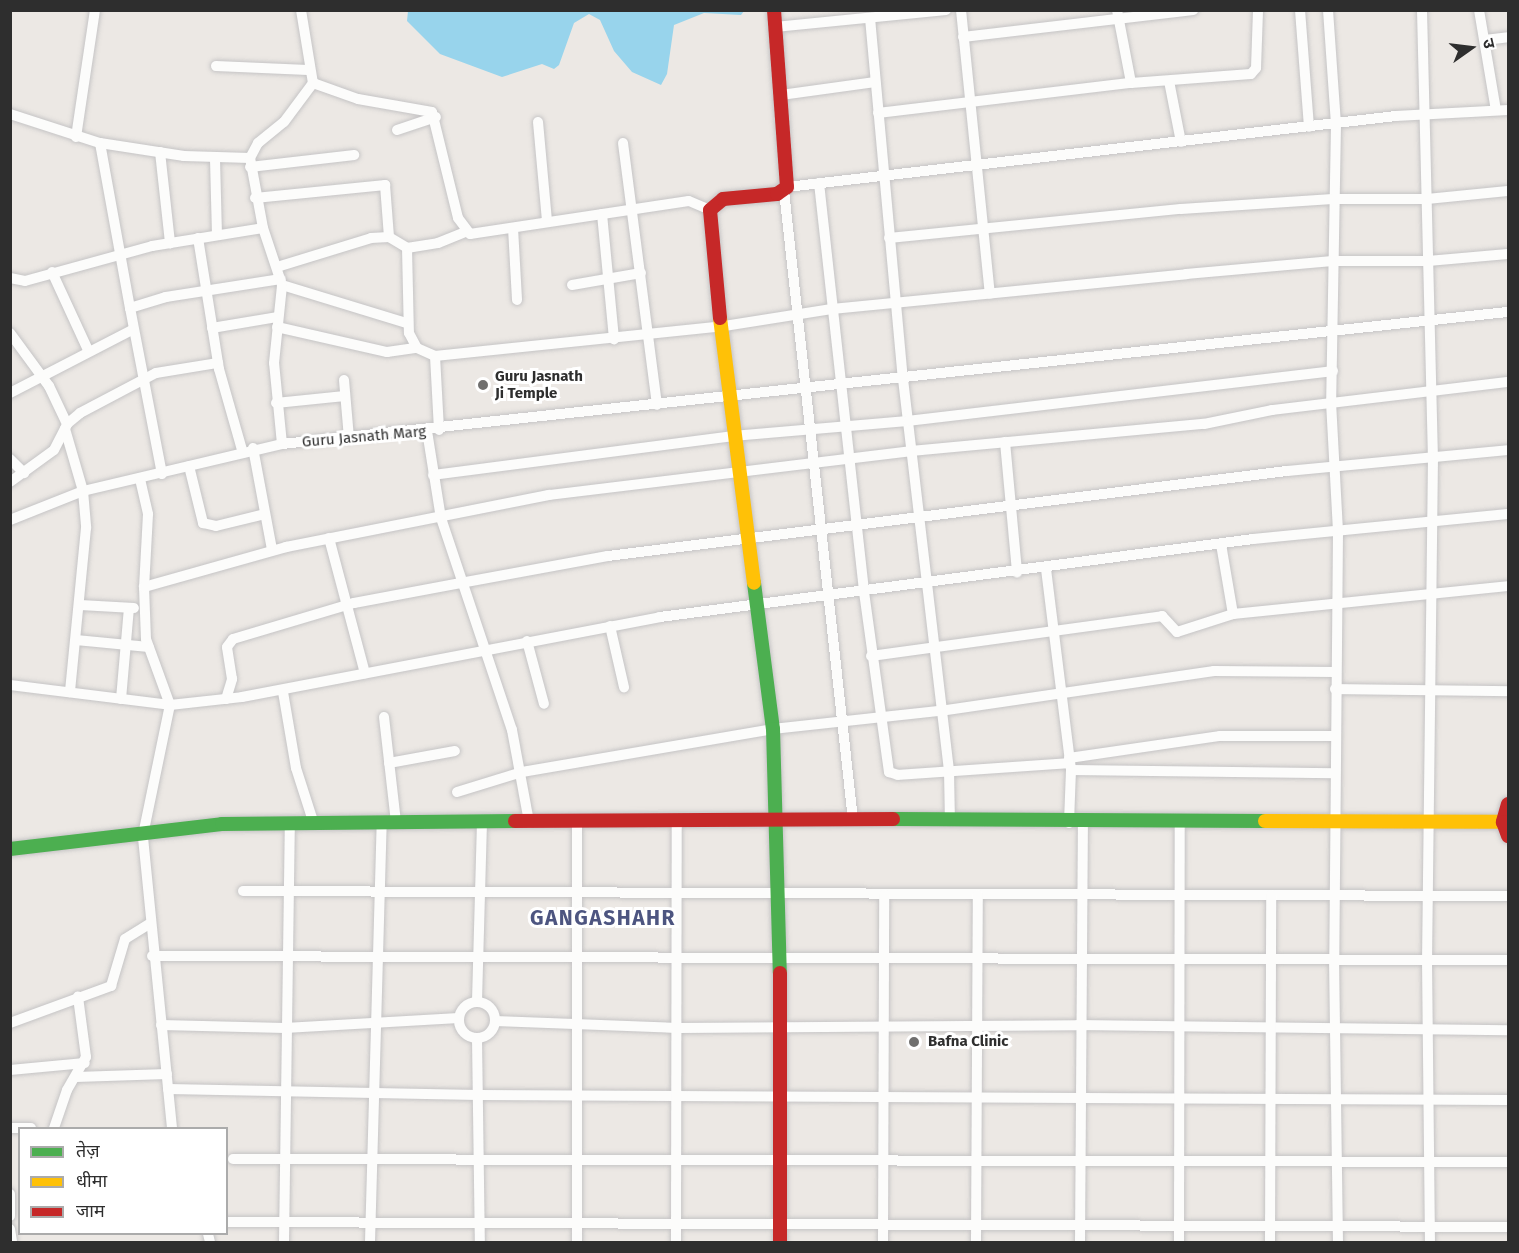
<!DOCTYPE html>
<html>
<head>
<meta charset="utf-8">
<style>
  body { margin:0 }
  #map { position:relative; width:1519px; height:1253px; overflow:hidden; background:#ece8e4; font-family:"Fira Sans","Noto Sans Devanagari",sans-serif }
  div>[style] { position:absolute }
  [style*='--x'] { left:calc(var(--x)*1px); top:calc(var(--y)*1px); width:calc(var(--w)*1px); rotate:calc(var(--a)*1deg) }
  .water>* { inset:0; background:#98d4ec }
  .roads { filter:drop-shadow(0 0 2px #c5c4c5) drop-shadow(0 0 2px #c5c4c5) }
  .street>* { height:10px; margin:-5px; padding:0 5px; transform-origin:5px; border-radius:5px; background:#fcfcfb }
  .street>.ring { margin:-5px; padding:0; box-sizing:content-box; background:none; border:10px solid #fcfcfb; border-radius:50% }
  .fast>* { height:14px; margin:-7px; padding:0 7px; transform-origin:7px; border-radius:7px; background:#4caf50 }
  .slow>* { height:14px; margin:-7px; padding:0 7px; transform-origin:7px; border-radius:7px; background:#ffc107 }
  .jam>* { height:14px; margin:-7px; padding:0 7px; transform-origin:7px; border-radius:7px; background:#c62828 }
  .dots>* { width:16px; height:16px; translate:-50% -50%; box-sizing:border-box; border:3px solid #fff; border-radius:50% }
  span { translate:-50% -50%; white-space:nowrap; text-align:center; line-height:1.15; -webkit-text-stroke:6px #fff; paint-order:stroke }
  .poi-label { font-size:15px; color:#2e2e2e; font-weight:700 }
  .left { translate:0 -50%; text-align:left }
  .street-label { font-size:15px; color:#2e2e2e }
  .district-label { font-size:21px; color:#4d5580; font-weight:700; letter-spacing:1.5px }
  .frame { position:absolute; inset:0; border:12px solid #2e2e2e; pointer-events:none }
  .legend { position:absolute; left:18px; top:1127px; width:210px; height:108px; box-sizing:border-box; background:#fff; border:2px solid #ababab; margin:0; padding:8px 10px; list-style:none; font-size:18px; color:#2e2e2e }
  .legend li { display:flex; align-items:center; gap:12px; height:30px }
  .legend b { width:30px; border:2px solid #ababab }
  .north { position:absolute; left:1441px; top:18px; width:60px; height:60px; -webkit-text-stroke:4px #fff; paint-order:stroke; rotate:76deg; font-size:16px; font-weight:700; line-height:24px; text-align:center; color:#2e2e2e }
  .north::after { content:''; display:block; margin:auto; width:21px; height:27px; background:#2e2e2e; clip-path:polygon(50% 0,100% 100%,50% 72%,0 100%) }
</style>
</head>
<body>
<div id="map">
  <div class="water">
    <div style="clip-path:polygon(408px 11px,408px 10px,744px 11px,741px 15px,704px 13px,674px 25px,667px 74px,661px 85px,632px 72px,614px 51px,600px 20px,589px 14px,574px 23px,559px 65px,554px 69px,542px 64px,502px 77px,440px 54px,407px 21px)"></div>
  </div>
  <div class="roads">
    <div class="street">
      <div style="--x:301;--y:10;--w:74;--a:80.7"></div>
      <div style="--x:313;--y:83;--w:48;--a:19.6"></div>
      <div style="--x:358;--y:99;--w:75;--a:10"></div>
      <div style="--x:432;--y:112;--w:109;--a:76.2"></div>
      <div style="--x:458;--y:218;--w:20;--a:53"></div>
      <div style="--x:470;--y:234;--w:221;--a:-8.6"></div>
      <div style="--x:689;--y:201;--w:23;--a:23"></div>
      <div style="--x:961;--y:10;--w:285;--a:84.2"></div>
      <div style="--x:1117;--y:10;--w:74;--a:79.1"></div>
      <div style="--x:1300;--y:10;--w:117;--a:85.6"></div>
      <div style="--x:1328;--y:10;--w:114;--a:86"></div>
      <div style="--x:1336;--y:124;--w:278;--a:91"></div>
      <div style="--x:1331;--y:402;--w:130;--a:86.9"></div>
      <div style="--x:1338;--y:532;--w:425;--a:90.5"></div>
      <div style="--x:1334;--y:957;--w:285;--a:89.2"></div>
      <div style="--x:1422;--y:10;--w:447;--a:88.6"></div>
      <div style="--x:1433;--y:457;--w:502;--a:90.68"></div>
      <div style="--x:1427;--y:959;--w:283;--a:89.4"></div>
      <div style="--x:1479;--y:10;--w:101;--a:80.4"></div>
      <div style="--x:870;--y:18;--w:363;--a:84.8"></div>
      <div style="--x:903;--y:379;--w:395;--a:83.3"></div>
      <div style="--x:949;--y:771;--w:50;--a:88.9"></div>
      <div style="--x:775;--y:27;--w:172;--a:-5.7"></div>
      <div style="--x:963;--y:37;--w:232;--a:-6.7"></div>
      <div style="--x:1485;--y:40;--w:23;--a:-7"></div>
      <div style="--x:216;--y:66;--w:92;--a:2.5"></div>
      <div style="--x:1169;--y:81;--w:62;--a:78.9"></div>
      <div style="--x:781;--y:95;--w:95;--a:-7.9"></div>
      <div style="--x:878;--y:113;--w:255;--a:-6.8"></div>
      <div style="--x:1131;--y:83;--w:120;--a:-4.3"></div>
      <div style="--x:1251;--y:74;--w:8;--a:-50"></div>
      <div style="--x:1256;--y:68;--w:58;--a:-88"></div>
      <div style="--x:10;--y:114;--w:95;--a:17.9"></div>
      <div style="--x:100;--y:143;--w:85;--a:8.8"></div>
      <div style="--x:184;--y:156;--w:66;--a:1.7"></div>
      <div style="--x:538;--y:122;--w:99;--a:84.8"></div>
      <div style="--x:397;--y:130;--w:41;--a:-18.4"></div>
      <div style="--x:76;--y:137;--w:128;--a:-81.5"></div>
      <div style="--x:100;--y:143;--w:168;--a:79.7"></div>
      <div style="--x:623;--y:143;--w:264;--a:82.6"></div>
      <div style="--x:160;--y:152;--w:92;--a:83.7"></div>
      <div style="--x:215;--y:159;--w:76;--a:88.5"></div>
      <div style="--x:250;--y:167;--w:105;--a:-6.6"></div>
      <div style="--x:819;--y:183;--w:411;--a:83.7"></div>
      <div style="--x:864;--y:592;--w:182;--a:82.1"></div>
      <div style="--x:889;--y:772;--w:9;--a:18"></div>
      <div style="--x:898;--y:775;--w:172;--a:-4"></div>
      <div style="--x:787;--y:187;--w:613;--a:-6.65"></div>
      <div style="--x:1396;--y:116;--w:112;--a:-3.1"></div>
      <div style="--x:784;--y:191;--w:633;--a:83.74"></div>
      <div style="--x:255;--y:198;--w:131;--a:-5.7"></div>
      <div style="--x:385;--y:185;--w:52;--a:85.6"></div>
      <div style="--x:602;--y:214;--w:126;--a:84.5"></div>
      <div style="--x:513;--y:228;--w:72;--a:86.8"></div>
      <div style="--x:198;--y:238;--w:133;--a:80.9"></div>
      <div style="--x:219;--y:369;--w:84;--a:74.1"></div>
      <div style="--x:889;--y:238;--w:293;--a:-5.7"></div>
      <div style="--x:1181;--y:209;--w:152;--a:-3.8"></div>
      <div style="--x:1333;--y:199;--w:94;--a:0"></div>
      <div style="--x:1427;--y:199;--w:81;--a:-5.6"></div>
      <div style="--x:407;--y:248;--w:85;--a:88.7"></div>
      <div style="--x:409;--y:333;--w:17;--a:62"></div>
      <div style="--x:417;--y:348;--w:20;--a:24"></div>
      <div style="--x:435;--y:356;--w:284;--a:-5.9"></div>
      <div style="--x:718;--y:327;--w:115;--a:-9"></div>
      <div style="--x:832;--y:309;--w:356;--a:-5.6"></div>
      <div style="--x:1186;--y:274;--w:147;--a:-5.1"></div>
      <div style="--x:1332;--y:261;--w:96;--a:0"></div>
      <div style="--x:1428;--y:261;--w:80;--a:-5"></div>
      <div style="--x:277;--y:267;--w:98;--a:-17.1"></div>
      <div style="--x:371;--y:238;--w:18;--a:-3"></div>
      <div style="--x:389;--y:237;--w:21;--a:31"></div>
      <div style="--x:407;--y:248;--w:31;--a:-9"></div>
      <div style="--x:438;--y:243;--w:29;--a:-22"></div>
      <div style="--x:52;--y:272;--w:86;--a:65.2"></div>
      <div style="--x:10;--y:278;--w:15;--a:11"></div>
      <div style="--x:25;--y:281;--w:132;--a:-15.4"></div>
      <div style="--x:152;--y:246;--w:112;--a:-9.2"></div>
      <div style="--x:282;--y:285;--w:130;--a:17"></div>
      <div style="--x:572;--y:285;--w:70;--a:-9.9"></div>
      <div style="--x:277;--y:327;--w:113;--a:12.8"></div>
      <div style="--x:387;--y:352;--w:30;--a:-8"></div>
      <div style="--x:212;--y:328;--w:67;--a:-9.5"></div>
      <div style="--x:10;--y:333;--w:66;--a:53.7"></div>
      <div style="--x:49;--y:386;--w:42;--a:64.7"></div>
      <div style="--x:435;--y:356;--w:74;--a:86.9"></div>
      <div style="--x:344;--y:380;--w:58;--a:85.1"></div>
      <div style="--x:10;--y:393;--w:137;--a:-27.3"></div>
      <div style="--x:276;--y:403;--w:69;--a:-5.8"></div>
      <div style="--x:65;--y:429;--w:65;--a:73.8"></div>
      <div style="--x:83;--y:491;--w:37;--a:85"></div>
      <div style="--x:86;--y:528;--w:165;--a:95.6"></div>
      <div style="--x:427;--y:431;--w:88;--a:80.9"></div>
      <div style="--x:441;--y:518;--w:224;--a:71.5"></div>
      <div style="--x:512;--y:730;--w:94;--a:79.5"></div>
      <div style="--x:1005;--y:442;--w:131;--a:84.7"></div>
      <div style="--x:282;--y:444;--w:81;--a:-95.6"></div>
      <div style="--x:274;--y:363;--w:78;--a:-84.1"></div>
      <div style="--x:282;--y:285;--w:60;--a:-108.4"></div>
      <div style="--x:263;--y:228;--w:71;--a:-100.5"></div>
      <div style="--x:250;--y:158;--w:17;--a:-62"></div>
      <div style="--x:258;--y:143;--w:33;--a:-39"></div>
      <div style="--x:284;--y:122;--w:49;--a:-53.4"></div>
      <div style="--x:253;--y:448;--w:104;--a:79.4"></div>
      <div style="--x:10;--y:459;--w:20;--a:45"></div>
      <div style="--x:189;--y:466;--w:59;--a:76.2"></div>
      <div style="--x:203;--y:523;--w:13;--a:13"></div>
      <div style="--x:216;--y:526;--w:50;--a:-13.8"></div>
      <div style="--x:162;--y:474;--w:169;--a:-100.9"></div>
      <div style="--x:130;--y:308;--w:38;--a:-17"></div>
      <div style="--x:166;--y:297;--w:116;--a:-8.9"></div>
      <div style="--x:433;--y:475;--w:302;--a:-7.4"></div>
      <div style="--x:732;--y:436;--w:177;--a:-4.9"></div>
      <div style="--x:908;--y:421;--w:428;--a:-6.7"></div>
      <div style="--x:140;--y:479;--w:36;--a:77"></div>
      <div style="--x:148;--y:514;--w:73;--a:93.1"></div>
      <div style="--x:10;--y:482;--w:54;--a:-36"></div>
      <div style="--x:54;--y:450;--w:29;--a:-63"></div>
      <div style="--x:67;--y:424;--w:17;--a:-40"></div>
      <div style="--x:80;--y:413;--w:86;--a:-27.8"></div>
      <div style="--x:156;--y:373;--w:63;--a:-9.2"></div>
      <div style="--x:10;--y:520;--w:79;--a:-21.7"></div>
      <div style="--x:83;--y:491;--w:204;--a:-13.3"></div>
      <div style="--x:282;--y:444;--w:1233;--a:-6.15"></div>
      <div style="--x:329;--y:538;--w:140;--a:75.1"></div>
      <div style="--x:1221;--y:544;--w:71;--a:80.3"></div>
      <div style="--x:1046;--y:569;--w:203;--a:82.9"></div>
      <div style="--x:1071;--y:770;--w:53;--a:92.2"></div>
      <div style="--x:80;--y:605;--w:54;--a:3.2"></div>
      <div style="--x:610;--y:626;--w:63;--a:77.1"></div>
      <div style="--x:76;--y:640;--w:73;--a:5.5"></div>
      <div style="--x:527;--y:641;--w:65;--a:74.9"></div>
      <div style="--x:871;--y:656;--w:294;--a:-7.8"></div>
      <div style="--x:1162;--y:616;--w:22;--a:47"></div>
      <div style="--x:1177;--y:632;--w:59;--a:-17.8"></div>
      <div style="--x:1233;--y:614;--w:276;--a:-5.8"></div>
      <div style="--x:10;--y:685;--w:161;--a:7.1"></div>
      <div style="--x:170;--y:705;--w:72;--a:-6.3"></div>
      <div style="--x:242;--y:697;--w:426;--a:-10.8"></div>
      <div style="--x:660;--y:617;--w:598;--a:-7.49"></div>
      <div style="--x:1253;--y:539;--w:256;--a:-5.6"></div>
      <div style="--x:1335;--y:689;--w:173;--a:0.7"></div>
      <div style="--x:283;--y:692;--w:77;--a:80.3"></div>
      <div style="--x:296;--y:768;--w:59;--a:72.2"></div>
      <div style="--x:121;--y:699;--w:91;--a:-85"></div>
      <div style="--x:226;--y:699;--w:21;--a:-73"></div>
      <div style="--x:232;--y:679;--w:32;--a:-99"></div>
      <div style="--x:227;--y:647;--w:10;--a:-53"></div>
      <div style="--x:233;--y:639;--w:126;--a:-16.6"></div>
      <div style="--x:354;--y:603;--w:114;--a:-10.6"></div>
      <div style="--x:466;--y:582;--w:144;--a:-10.4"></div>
      <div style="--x:608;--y:556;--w:684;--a:-7.14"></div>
      <div style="--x:1287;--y:471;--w:222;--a:-5.4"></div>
      <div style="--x:384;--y:717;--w:106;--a:83.5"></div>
      <div style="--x:1069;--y:758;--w:153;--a:-8.3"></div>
      <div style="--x:1220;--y:736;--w:115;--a:0"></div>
      <div style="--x:389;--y:763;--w:67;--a:-10.3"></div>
      <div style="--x:1071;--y:770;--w:264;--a:0.7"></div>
      <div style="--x:457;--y:792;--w:68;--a:-17.1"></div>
      <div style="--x:522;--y:772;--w:255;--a:-9.7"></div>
      <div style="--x:773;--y:729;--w:168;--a:-6.2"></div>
      <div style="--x:940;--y:711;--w:277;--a:-8.3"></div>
      <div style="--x:1214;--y:671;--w:121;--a:0.5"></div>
      <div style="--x:577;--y:822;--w:420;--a:90"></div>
      <div style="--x:243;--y:891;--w:1265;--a:0.23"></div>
      <div style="--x:152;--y:956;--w:1356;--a:0.17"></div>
      <div style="--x:477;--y:1001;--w:179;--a:-88.4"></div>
      <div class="ring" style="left:459px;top:1002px;width:26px;height:26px"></div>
      <div style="--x:495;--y:1021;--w:183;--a:2.2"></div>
      <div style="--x:678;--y:1028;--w:400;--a:-0.4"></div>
      <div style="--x:1078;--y:1025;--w:430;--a:0.7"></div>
      <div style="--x:10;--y:1023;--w:108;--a:-20.1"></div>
      <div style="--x:111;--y:986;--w:49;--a:-73.4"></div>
      <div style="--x:125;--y:939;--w:28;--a:-32"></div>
      <div style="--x:161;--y:1025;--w:124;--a:1.4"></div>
      <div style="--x:285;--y:1028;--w:174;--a:-3.3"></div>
      <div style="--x:477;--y:1038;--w:204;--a:89.2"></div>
      <div style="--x:10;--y:1070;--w:75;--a:-5.3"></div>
      <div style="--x:76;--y:1077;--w:91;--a:-1.9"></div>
      <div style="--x:168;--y:1089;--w:310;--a:1.1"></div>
      <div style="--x:478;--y:1095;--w:1030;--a:0.28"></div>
      <div style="--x:10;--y:1128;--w:21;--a:0"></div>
      <div style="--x:54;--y:1128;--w:40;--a:-71.1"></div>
      <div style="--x:67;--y:1090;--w:38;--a:-60"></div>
      <div style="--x:86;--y:1057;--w:61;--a:-97.6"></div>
      <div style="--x:172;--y:1128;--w:294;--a:-95.7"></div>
      <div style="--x:143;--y:835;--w:133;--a:-78.3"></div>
      <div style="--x:170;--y:705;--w:70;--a:-110"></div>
      <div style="--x:146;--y:639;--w:52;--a:-92.2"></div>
      <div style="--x:144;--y:587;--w:148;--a:-15.7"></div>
      <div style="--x:286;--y:547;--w:268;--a:-11.2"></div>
      <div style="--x:549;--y:495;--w:365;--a:-6.9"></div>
      <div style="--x:911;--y:451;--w:294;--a:-5.3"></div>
      <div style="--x:1204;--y:424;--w:69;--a:-11.6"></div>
      <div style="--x:1272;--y:410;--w:238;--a:-6.8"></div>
      <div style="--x:233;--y:1159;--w:1275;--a:0.13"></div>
      <div style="--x:10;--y:1194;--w:22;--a:90"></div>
      <div style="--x:226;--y:1222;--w:1282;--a:0.22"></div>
      <div style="--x:10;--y:1229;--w:13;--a:81"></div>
      <div style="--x:208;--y:1234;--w:8;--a:76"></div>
      <div style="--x:284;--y:1242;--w:418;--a:-89.2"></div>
      <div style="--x:370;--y:1242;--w:420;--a:-88.4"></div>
      <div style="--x:676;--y:1242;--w:422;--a:-89.9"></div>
      <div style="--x:883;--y:1242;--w:347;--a:-89.8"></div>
      <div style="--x:976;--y:1242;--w:347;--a:-89.7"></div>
      <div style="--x:1080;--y:1242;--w:419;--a:-89.6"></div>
      <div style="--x:1179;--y:1242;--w:422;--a:-89.9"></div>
      <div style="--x:1270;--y:1242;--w:347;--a:-89.8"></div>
    </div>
    <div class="fast">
      <div style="--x:754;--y:583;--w:147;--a:82.6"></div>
      <div style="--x:773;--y:729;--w:244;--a:88.4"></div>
      <div style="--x:893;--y:819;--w:372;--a:0.3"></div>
      <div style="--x:10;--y:849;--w:213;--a:-6.7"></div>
      <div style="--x:222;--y:824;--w:293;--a:-0.6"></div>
    </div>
    <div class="slow">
      <div style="--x:720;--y:318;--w:267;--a:82.7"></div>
      <div style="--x:1265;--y:821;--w:238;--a:0.2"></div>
    </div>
    <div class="jam">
      <div style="--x:720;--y:318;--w:108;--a:-95.3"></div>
      <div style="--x:710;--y:210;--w:17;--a:-40"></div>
      <div style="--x:723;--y:199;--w:54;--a:-5.3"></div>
      <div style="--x:777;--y:194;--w:12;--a:-35"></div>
      <div style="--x:787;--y:187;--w:177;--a:-94.2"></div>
      <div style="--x:1508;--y:804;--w:19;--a:106"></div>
      <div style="--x:1503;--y:822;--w:15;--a:70"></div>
      <div style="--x:515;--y:821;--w:378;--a:-0.3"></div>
      <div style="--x:780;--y:973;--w:269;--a:90"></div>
    </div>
  </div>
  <div class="dots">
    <div style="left:483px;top:385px;background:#706f6e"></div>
    <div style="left:914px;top:1042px;background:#706f6e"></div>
  </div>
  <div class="poi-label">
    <span class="left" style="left:495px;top:385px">Guru Jasnath<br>Ji Temple</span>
    <span class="left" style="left:928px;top:1042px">Bafna Clinic</span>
  </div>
  <div class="street-label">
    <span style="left:364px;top:437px;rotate:-5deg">Guru Jasnath Marg</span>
  </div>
  <div class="district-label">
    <span style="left:603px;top:918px">GANGASHAHR</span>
  </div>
  <div class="frame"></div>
  <ul class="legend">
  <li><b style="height:8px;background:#4caf50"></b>तेज़</li>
  <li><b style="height:8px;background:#ffc107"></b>धीमा</li>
  <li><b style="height:8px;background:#c62828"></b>जाम</li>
  </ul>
  <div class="north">उ</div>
</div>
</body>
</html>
